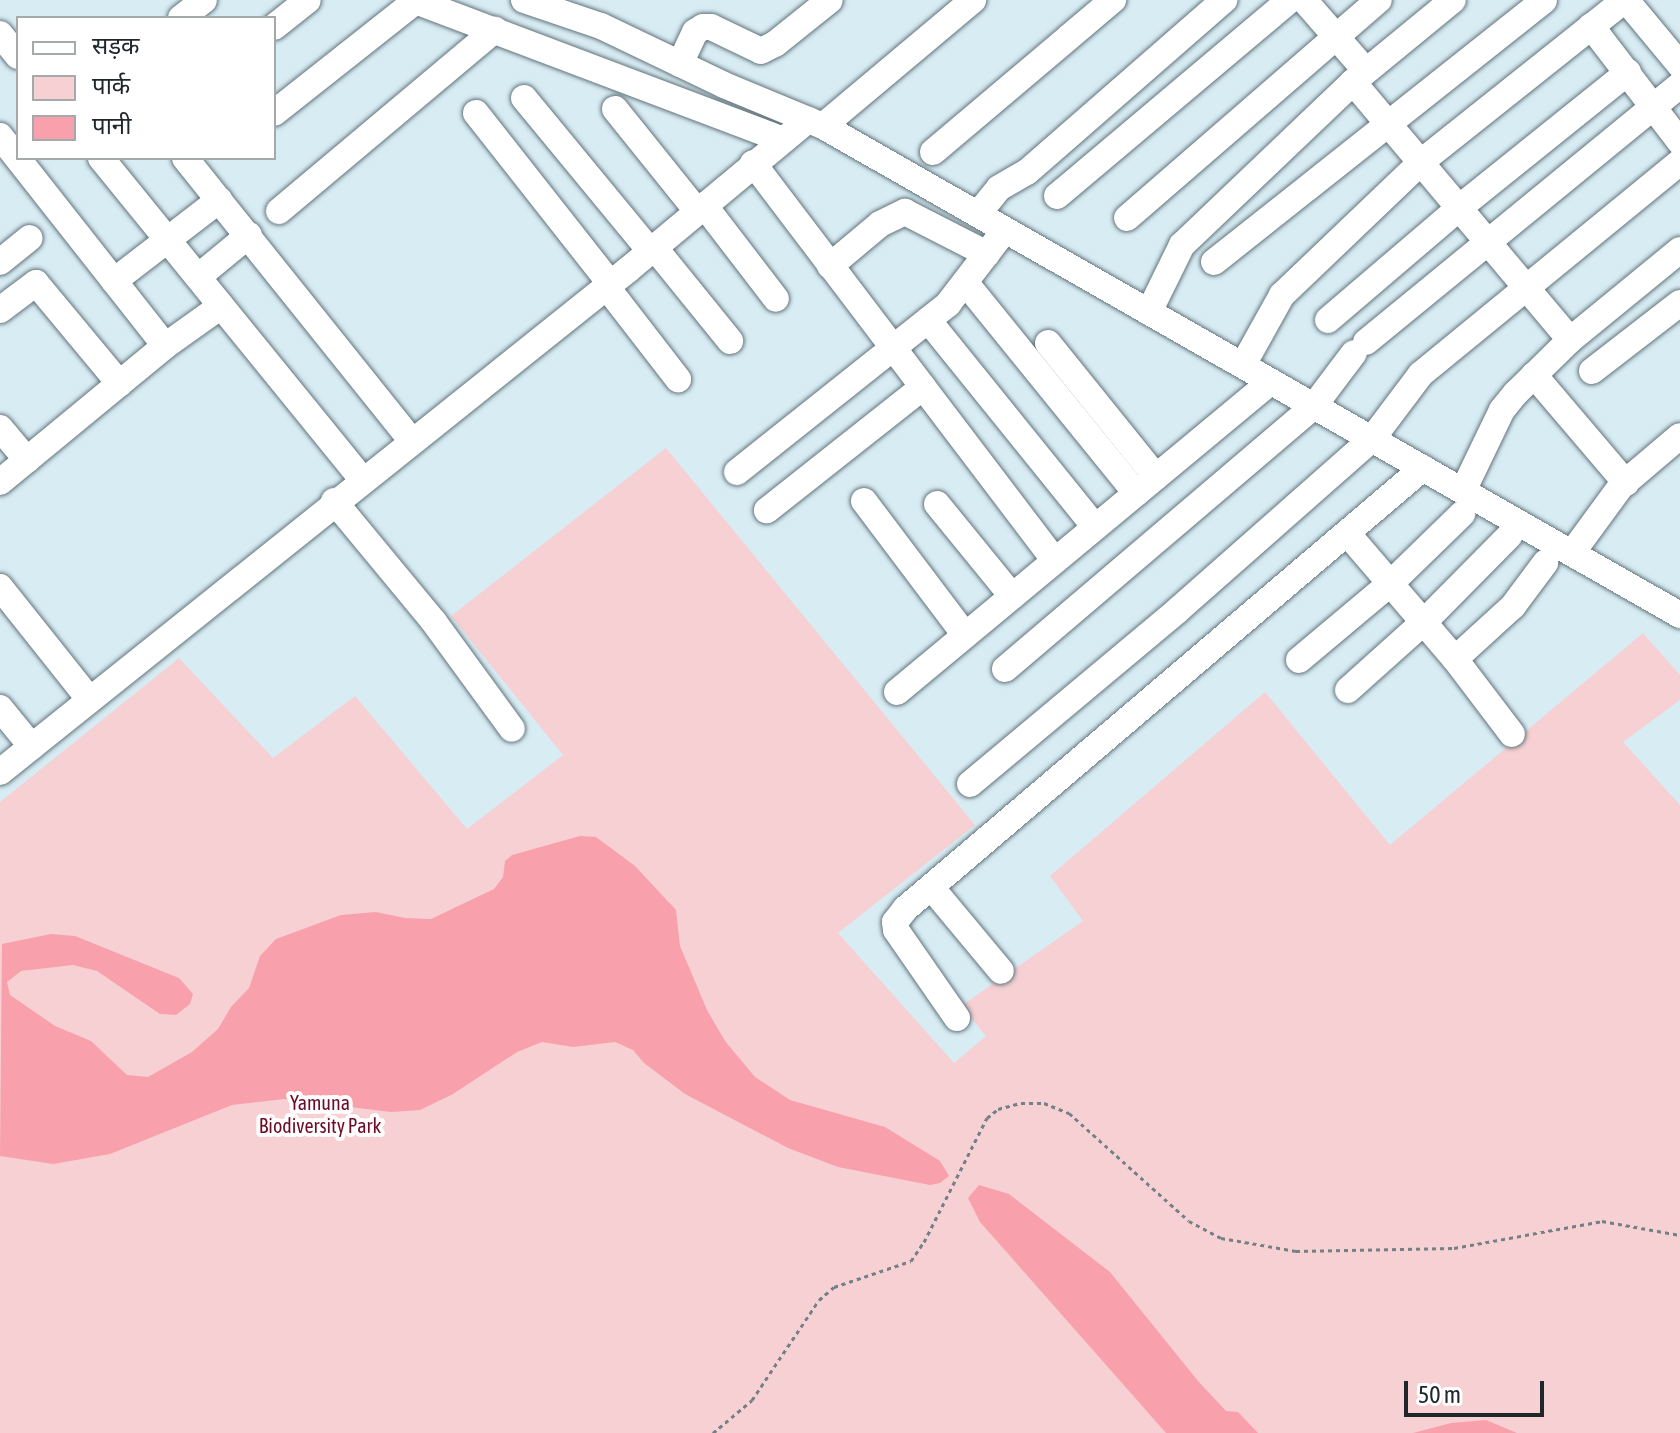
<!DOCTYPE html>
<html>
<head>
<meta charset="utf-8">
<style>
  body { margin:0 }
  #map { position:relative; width:1680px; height:1433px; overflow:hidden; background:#d8ecf4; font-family:"Asap Condensed","Noto Sans Devanagari",sans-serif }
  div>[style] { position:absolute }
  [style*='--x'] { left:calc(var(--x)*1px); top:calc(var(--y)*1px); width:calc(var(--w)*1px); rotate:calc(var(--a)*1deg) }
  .green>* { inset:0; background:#f6d0d3 }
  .water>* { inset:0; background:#f8a1ac }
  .path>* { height:3px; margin-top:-1.5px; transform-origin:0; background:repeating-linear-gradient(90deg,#738085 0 4px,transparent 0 8px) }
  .roads { filter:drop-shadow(0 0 2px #62747b) drop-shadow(0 0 2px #62747b) }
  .minor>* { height:26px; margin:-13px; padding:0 13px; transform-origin:13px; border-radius:13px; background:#fff }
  span { translate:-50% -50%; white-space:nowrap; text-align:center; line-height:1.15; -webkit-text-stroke:8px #fff; paint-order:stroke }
  .park-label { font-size:20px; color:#6c0c27 }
  .legend { position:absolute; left:16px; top:16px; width:260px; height:144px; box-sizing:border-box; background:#fff; border:2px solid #a6a9aa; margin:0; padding:10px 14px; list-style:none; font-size:24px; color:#20272a }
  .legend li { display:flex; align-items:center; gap:16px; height:40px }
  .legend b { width:40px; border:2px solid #a6a9aa }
  .scale { position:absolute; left:1404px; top:1381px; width:140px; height:36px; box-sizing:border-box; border:4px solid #20272a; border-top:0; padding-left:10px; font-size:24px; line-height:28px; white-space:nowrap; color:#20272a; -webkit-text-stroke:6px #fff; paint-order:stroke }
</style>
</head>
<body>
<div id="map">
  <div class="green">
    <div style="clip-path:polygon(666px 448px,975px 825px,838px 933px,954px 1063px,986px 1036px,961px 1006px,1083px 921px,1050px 876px,1265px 692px,1390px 845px,1643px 633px,1680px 675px,1680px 700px,1623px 742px,1680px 805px,1680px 1433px,0 1433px,0 802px,179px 658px,273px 758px,355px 696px,467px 829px,563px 755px,451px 616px)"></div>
  </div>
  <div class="water">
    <div style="clip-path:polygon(580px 836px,596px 837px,635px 866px,676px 910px,680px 946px,707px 1010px,725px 1041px,755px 1077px,790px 1100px,885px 1127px,940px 1161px,949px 1176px,940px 1183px,930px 1185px,838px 1167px,788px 1148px,685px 1094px,644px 1063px,633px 1050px,615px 1042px,573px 1047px,542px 1042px,517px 1052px,453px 1094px,420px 1110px,391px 1112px,284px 1099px,232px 1105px,110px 1154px,53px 1164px,0 1156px,2px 944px,51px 934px,75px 936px,179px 978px,193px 994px,190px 1004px,176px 1015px,160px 1014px,97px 971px,73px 965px,21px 971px,7px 982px,10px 995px,55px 1026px,91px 1041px,127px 1075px,148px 1077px,192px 1052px,218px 1029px,231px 1007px,249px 988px,260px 956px,276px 939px,341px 915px,376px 912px,405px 918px,431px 919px,494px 889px,503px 877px,505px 861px,512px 855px)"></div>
    <div style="clip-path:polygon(979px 1185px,1009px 1194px,1110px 1272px,1198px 1381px,1226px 1411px,1238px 1412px,1258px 1433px,1166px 1433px,980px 1222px,968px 1198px)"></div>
    <div style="clip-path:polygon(1486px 1420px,1517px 1433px,1413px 1433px,1451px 1423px)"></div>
  </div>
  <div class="path">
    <div style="--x:713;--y:1433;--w:51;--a:-40.2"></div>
    <div style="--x:752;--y:1400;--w:120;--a:-56.2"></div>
    <div style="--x:819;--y:1300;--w:20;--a:-41"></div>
    <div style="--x:834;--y:1287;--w:81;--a:-18.7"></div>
    <div style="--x:911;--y:1261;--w:23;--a:-56"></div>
    <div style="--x:924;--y:1242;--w:139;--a:-63.1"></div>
    <div style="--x:987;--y:1118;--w:14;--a:-39"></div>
    <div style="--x:998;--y:1109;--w:24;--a:-15"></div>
    <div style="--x:1021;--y:1103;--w:23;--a:0"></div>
    <div style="--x:1044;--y:1103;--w:27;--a:22"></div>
    <div style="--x:1069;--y:1113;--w:161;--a:42"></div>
    <div style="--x:1189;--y:1221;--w:36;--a:28"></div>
    <div style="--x:1221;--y:1238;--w:76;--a:9.8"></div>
    <div style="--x:1296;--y:1251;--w:158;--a:-1.1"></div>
    <div style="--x:1454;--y:1248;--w:150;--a:-10.3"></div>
    <div style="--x:1602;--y:1221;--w:79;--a:10.2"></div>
  </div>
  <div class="roads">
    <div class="minor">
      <div style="--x:413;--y:0;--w:396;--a:20.7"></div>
      <div style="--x:524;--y:0;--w:81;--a:18.7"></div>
      <div style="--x:601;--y:26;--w:136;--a:25.6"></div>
      <div style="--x:724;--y:85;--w:107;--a:22.5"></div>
      <div style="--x:823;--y:126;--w:987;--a:29.71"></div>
      <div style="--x:1304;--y:0;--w:94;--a:48.9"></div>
      <div style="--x:1626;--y:0;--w:85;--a:50.3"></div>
      <div style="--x:181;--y:18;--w:29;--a:-38"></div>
      <div style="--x:1591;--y:26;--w:146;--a:52.5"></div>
      <div style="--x:274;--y:27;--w:43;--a:-38.5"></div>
      <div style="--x:0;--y:34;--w:28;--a:51"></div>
      <div style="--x:680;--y:64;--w:35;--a:-65"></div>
      <div style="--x:695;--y:32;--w:9;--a:-32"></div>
      <div style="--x:703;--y:27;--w:8;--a:0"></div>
      <div style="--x:711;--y:27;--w:55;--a:25.6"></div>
      <div style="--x:761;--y:51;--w:16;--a:-27"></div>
      <div style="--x:775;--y:44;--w:70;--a:-38.7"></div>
      <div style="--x:1353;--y:82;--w:337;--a:49.9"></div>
      <div style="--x:524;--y:98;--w:198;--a:50.5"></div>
      <div style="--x:615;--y:109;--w:131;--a:51.2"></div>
      <div style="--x:274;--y:113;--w:181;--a:-38.3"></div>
      <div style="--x:476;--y:113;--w:216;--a:51.8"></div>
      <div style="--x:823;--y:126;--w:196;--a:-40"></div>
      <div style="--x:0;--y:136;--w:267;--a:51.8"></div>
      <div style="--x:933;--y:152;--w:236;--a:-40.2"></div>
      <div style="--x:101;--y:158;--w:414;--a:50.9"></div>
      <div style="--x:185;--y:158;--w:361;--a:51.3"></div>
      <div style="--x:753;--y:163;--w:281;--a:52.8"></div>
      <div style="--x:923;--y:387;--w:199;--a:141.7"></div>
      <div style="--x:1057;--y:196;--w:304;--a:-40.1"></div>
      <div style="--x:704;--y:205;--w:118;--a:52.5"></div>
      <div style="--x:279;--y:211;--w:282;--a:-40"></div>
      <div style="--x:978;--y:214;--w:33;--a:-51"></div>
      <div style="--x:999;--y:188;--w:32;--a:-30"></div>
      <div style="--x:1027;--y:172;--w:262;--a:-41.1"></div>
      <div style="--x:1127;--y:218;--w:333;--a:-40.9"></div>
      <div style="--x:654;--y:247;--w:121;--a:51"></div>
      <div style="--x:0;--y:262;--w:38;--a:-39"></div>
      <div style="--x:1214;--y:262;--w:421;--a:-38.4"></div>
      <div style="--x:830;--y:266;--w:65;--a:-40"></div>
      <div style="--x:880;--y:224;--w:28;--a:-26"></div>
      <div style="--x:905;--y:212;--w:92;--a:27.1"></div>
      <div style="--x:198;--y:277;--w:66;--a:-39.5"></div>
      <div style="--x:114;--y:281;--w:133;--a:-37.6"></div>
      <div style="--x:965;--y:282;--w:272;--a:51"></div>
      <div style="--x:606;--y:286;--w:118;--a:52.3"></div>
      <div style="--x:0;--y:310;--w:45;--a:-36.9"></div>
      <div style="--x:36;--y:283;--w:131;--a:50.3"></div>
      <div style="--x:1149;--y:312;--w:75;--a:-63.8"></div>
      <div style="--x:1182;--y:245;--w:236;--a:-43.6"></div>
      <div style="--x:1353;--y:82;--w:129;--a:-39.4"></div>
      <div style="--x:928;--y:320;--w:266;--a:51.1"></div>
      <div style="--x:1328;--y:320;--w:172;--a:-40.5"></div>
      <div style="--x:1459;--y:208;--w:217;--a:-38.8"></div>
      <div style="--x:1366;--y:342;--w:406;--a:-39.3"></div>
      <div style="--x:1048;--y:343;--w:172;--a:51.1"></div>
      <div style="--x:1243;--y:365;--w:80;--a:-60.9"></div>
      <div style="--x:1282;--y:295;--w:192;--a:-43.7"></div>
      <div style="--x:1421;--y:162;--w:260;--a:-38.5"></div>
      <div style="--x:1592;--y:371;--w:111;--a:-37.7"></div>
      <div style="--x:1534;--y:375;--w:142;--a:49.6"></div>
      <div style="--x:923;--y:387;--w:218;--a:52.8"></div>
      <div style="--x:0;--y:428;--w:42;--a:49.8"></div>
      <div style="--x:737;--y:472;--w:270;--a:-38.5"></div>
      <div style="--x:948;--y:304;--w:93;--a:-52.4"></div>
      <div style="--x:0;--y:482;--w:214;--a:-39.5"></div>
      <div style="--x:165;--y:346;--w:69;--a:-35.5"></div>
      <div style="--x:1463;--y:491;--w:90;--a:-64.3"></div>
      <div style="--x:1502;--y:410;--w:22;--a:-51"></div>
      <div style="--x:1516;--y:393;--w:76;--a:-44.5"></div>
      <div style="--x:1570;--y:340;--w:142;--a:-39.3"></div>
      <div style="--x:334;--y:501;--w:157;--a:50.4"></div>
      <div style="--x:434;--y:622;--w:132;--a:53.9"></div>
      <div style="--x:864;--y:501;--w:168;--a:53"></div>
      <div style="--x:937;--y:504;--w:119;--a:50.8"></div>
      <div style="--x:1347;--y:533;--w:166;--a:49.4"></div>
      <div style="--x:1455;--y:659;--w:94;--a:52.8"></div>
      <div style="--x:1572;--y:553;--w:83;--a:-53.8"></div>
      <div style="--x:1621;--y:486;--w:77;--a:-40.3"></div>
      <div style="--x:0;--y:587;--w:143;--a:51.5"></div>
      <div style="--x:1455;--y:659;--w:79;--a:-42.4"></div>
      <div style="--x:1513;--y:606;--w:54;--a:-53.3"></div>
      <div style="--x:1299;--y:660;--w:121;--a:-40"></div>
      <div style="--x:1392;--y:582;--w:98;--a:-44.2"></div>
      <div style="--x:1005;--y:669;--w:406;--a:-40.4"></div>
      <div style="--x:1314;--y:406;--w:66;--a:-53"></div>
      <div style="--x:1348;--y:690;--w:103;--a:-41.9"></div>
      <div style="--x:1425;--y:621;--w:120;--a:-45.3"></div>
      <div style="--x:897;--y:692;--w:486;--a:-39.7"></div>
      <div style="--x:0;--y:708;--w:50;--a:50.6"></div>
      <div style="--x:0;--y:772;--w:805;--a:-38.65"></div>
      <div style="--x:629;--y:269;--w:233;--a:-39.8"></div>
      <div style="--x:970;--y:784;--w:271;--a:-39.9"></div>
      <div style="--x:1178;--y:610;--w:259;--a:-41.4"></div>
      <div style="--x:1372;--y:439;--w:81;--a:-53"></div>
      <div style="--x:1421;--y:374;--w:335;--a:-39.3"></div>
      <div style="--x:931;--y:887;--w:109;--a:50.2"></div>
      <div style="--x:957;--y:1018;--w:107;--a:-124.7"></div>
      <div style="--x:896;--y:930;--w:8;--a:-97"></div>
      <div style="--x:895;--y:922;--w:16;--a:-52"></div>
      <div style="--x:905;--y:909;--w:680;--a:-40.41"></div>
    </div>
  </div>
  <div class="park-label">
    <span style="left:320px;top:1114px">Yamuna<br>Biodiversity Park</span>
  </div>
  <ul class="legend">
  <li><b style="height:10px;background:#fff"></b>सड़क</li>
  <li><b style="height:22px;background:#f6d0d3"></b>पार्क</li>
  <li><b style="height:22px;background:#f8a1ac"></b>पानी</li>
  </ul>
  <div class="scale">50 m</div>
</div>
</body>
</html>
